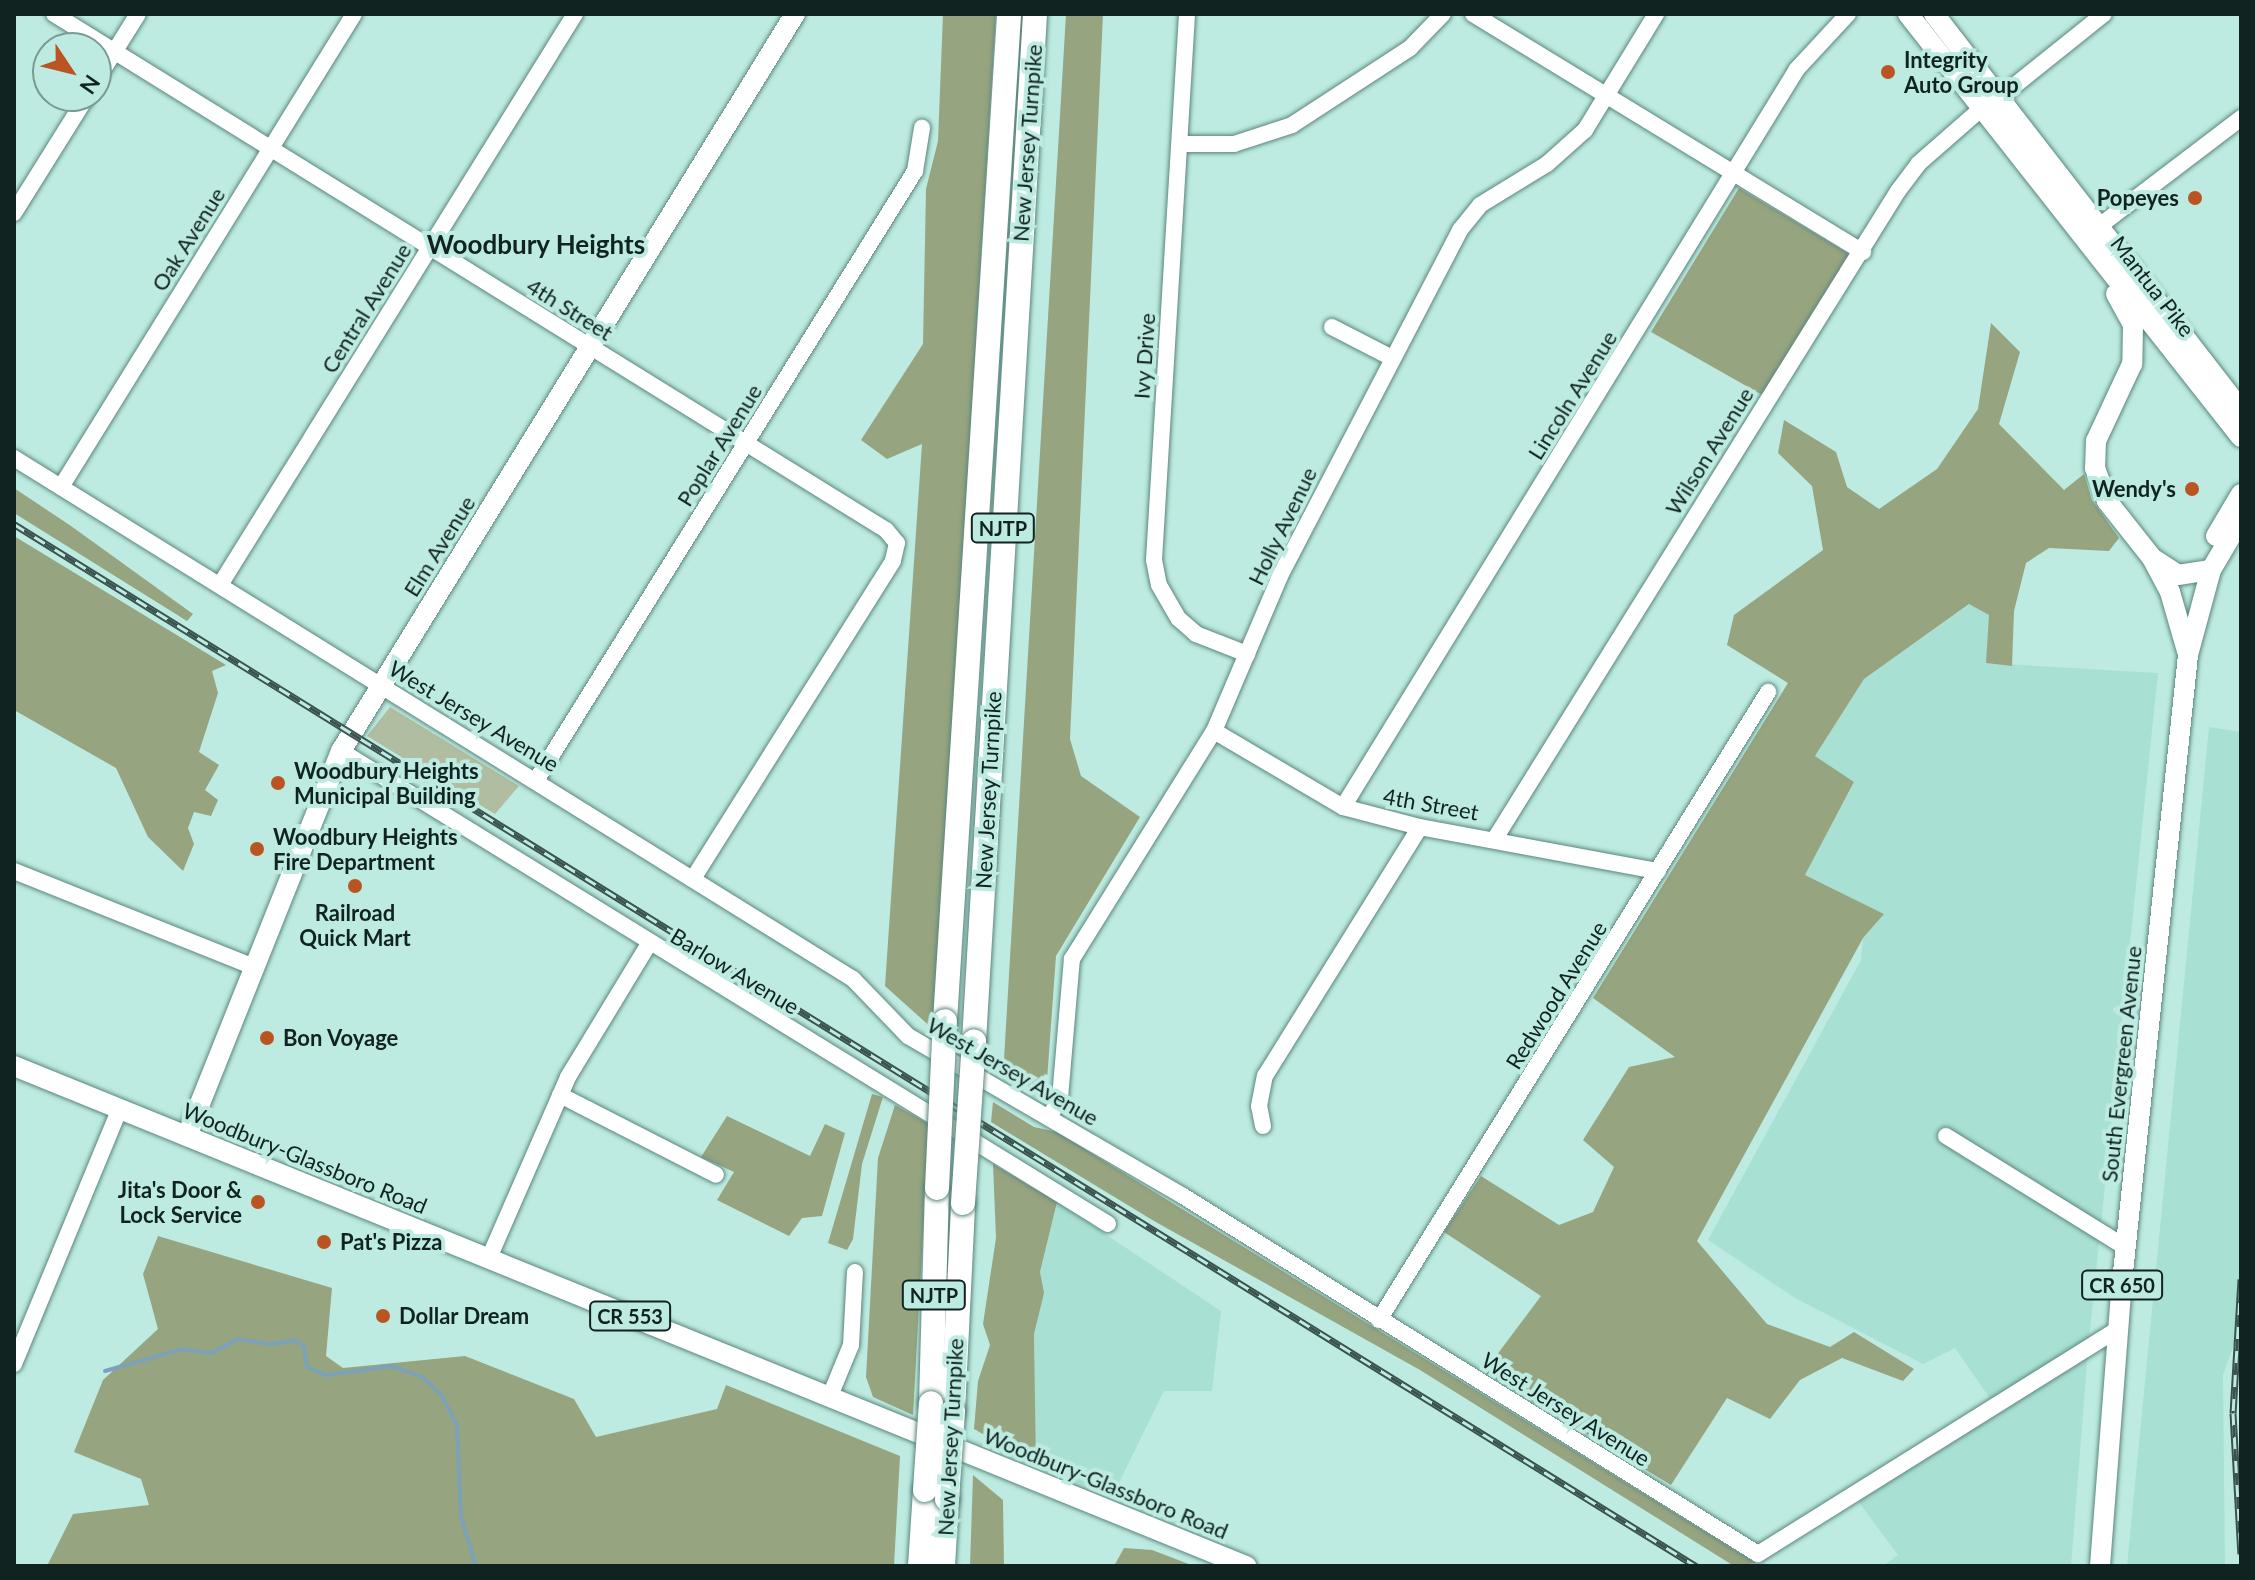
<!DOCTYPE html>
<html>
<head>
<meta charset="utf-8">
<style>
  body { margin:0 }
  #map { position:relative; width:2255px; height:1580px; overflow:hidden; background:#bdebe1; font-family:Lato,sans-serif }
  div>[style] { position:absolute }
  [style*='--x'] { left:calc(var(--x)*1px); top:calc(var(--y)*1px); width:calc(var(--w)*1px); rotate:calc(var(--a)*1deg) }
  .built>* { inset:0; background:#a9e0d4 }
  .green>* { inset:0; background:#b1bda0 }
  .forest>* { inset:0; background:#96a480 }
  .stream>* { height:4px; margin:-2px; padding:0 2px; transform-origin:2px; border-radius:2px; background:#7ca2b8 }
  .roads { filter:drop-shadow(0 0 2px #5b867d) drop-shadow(0 0 2px #5b867d) }
  .minor>* { height:16px; margin:-8px; padding:0 8px; transform-origin:8px; border-radius:8px; background:#fff }
  .major>* { height:20px; margin:-10px; padding:0 10px; transform-origin:10px; border-radius:10px; background:#fff }
  .highway>* { height:24px; margin:-12px; padding:0 12px; transform-origin:12px; border-radius:12px; background:#fff }
  .rail>* { height:7px; margin-top:-3.5px; transform-origin:0; background:repeating-linear-gradient(90deg,#bdebe1 0 12px,#3a534e 0 24px); box-sizing:border-box; border-block:2px solid #3a534e }
  .bridges { filter:drop-shadow(0 0 2px #5b867d) drop-shadow(0 0 2px #5b867d) }
  .highway-bridge>* { height:24px; margin:-12px; padding:0 12px; transform-origin:12px; border-radius:12px; background:#fff }
  .dots>* { width:22px; height:22px; translate:-50% -50%; box-sizing:border-box; border:4px solid #bdebe1; border-radius:50% }
  span { translate:-50% -50%; white-space:nowrap; text-align:center; line-height:1.15; -webkit-text-stroke:8px #bdebe1; paint-order:stroke }
  .shield-label span { padding:2px 6px; background:#bdebe1; border:2px solid; border-radius:6px; -webkit-text-stroke-width:0 }
  .shield-label { font-size:20px; color:#112320; font-weight:700 }
  .poi-label { font-size:22px; color:#112320; font-weight:700 }
  .left { translate:0 -50%; text-align:left }
  .right { translate:-100% -50%; text-align:right }
  .street-label { font-size:22px; color:#112320 }
  .quarter-label { font-size:26px; color:#112320; font-weight:700 }
  .frame { position:absolute; inset:0; border:16px solid #112320; pointer-events:none }
  .north { position:absolute; left:32px; top:32px; width:80px; height:80px; box-sizing:border-box; background:#bdebe1; border:2px solid #789b94; border-radius:50%; rotate:125deg; font-size:22px; font-weight:700; line-height:32px; text-align:center; color:#112320 }
  .north::after { content:''; display:block; margin:auto; width:28px; height:36px; background:#ba5523; clip-path:polygon(50% 0,100% 100%,50% 72%,0 100%) }
</style>
</head>
<body>
<div id="map">
  <div class="built">
    <div style="clip-path:polygon(1970px 604px,1989px 615px,1987px 663px,2158px 673px,2088px 1350px,2071px 1566px,1883px 1566px,1898px 1555px,1852px 1493px,1991px 1400px,1955px 1348px,1923px 1364px,1795px 1298px,1708px 1240px,1861px 960px,1863px 938px,1884px 914px,1805px 875px,1854px 783px,1815px 756px,1864px 679px)"></div>
    <div style="clip-path:polygon(2209px 727px,2241px 732px,2241px 1325px,2223px 1375px,2225px 1566px,2127px 1566px)"></div>
    <div style="clip-path:polygon(1057px 1202px,1221px 1311px,1212px 1391px,1164px 1391px,1112px 1497px,1036px 1464px,1034px 1334px,1043px 1293px,1040px 1272px)"></div>
  </div>
  <div class="green">
    <div style="clip-path:polygon(390px 707px,519px 786px,495px 814px,367px 736px)"></div>
  </div>
  <div class="forest">
    <div style="clip-path:polygon(943px 14px,996px 14px,934px 1030px,885px 986px,922px 444px,887px 459px,861px 440px,923px 344px,926px 189px,938px 141px)"></div>
    <div style="clip-path:polygon(1066px 14px,1103px 14px,1070px 739px,1081px 776px,1140px 817px,1056px 956px,1046px 1094px,1003px 1076px)"></div>
    <div style="clip-path:polygon(1739px 188px,1851px 255px,1764px 396px,1651px 332px)"></div>
    <div style="clip-path:polygon(1991px 323px,2020px 352px,1999px 424px,2064px 490px,2084px 474px,2092px 500px,2119px 538px,2109px 551px,2049px 548px,2026px 563px,2014px 611px,2012px 666px,1986px 663px,1989px 615px,1969px 604px,1864px 679px,1815px 756px,1854px 782px,1805px 875px,1884px 914px,1863px 938px,1697px 1241px,1767px 1324px,1830px 1347px,1854px 1332px,1914px 1369px,1903px 1381px,1842px 1358px,1800px 1380px,1770px 1419px,1727px 1398px,1671px 1485px,1484px 1372px,1541px 1296px,1444px 1232px,1481px 1176px,1559px 1225px,1593px 1212px,1614px 1167px,1583px 1140px,1629px 1067px,1675px 1057px,1593px 998px,1788px 683px,1727px 645px,1734px 615px,1823px 550px,1812px 486px,1778px 453px,1784px 420px,1836px 452px,1847px 487px,1879px 509px,1937px 469px,1978px 409px)"></div>
    <div style="clip-path:polygon(14px 488px,71px 526px,193px 614px,187px 621px,14px 513px)"></div>
    <div style="clip-path:polygon(14px 536px,226px 665px,212px 671px,218px 693px,199px 752px,219px 765px,205px 790px,218px 800px,211px 816px,194px 812px,188px 828px,194px 844px,183px 871px,148px 837px,116px 768px,14px 710px)"></div>
    <div style="clip-path:polygon(872px 1094px,883px 1097px,862px 1164px,853px 1239px,847px 1250px,828px 1243px)"></div>
    <div style="clip-path:polygon(993px 1102px,1034px 1127px,1057px 1132px,1756px 1563px,1734px 1566px,1420px 1370px,1154px 1221px,991px 1122px)"></div>
    <div style="clip-path:polygon(895px 1105px,929px 1124px,913px 1415px,873px 1397px,866px 1377px,878px 1158px)"></div>
    <div style="clip-path:polygon(727px 1116px,810px 1156px,825px 1124px,845px 1133px,822px 1216px,802px 1218px,789px 1236px,717px 1200px,734px 1172px,701px 1157px)"></div>
    <div style="clip-path:polygon(993px 1164px,1057px 1202px,1040px 1272px,1044px 1293px,1034px 1334px,1036px 1464px,974px 1429px,978px 1381px,990px 1345px,983px 1324px,996px 1238px)"></div>
    <div style="clip-path:polygon(158px 1236px,332px 1288px,326px 1356px,343px 1368px,465px 1356px,574px 1399px,596px 1437px,717px 1409px,726px 1385px,900px 1456px,894px 1566px,47px 1566px,73px 1514px,149px 1505px,141px 1479px,74px 1452px,103px 1380px,158px 1329px,143px 1274px)"></div>
    <div style="clip-path:polygon(973px 1475px,1003px 1500px,1004px 1566px,970px 1566px)"></div>
    <div style="clip-path:polygon(1124px 1548px,1152px 1550px,1194px 1566px,1114px 1566px)"></div>
  </div>
  <div class="stream">
    <div style="--x:105;--y:1371;--w:80;--a:-15.9"></div>
    <div style="--x:182;--y:1349;--w:30;--a:8"></div>
    <div style="--x:212;--y:1353;--w:29;--a:-29"></div>
    <div style="--x:237;--y:1339;--w:33;--a:9"></div>
    <div style="--x:270;--y:1344;--w:26;--a:-7"></div>
    <div style="--x:296;--y:1341;--w:9;--a:32"></div>
    <div style="--x:304;--y:1346;--w:21;--a:82"></div>
    <div style="--x:307;--y:1367;--w:21;--a:23"></div>
    <div style="--x:326;--y:1375;--w:67;--a:-7.8"></div>
    <div style="--x:392;--y:1366;--w:32;--a:20"></div>
    <div style="--x:422;--y:1377;--w:25;--a:42"></div>
    <div style="--x:441;--y:1394;--w:36;--a:63"></div>
    <div style="--x:457;--y:1426;--w:91;--a:87.5"></div>
    <div style="--x:461;--y:1517;--w:51;--a:73"></div>
  </div>
  <div class="roads">
    <div class="minor">
      <div style="--x:54;--y:14;--w:979;--a:31.81"></div>
      <div style="--x:886;--y:530;--w:17;--a:50"></div>
      <div style="--x:897;--y:543;--w:18;--a:103"></div>
      <div style="--x:893;--y:561;--w:376;--a:122.2"></div>
      <div style="--x:1187;--y:14;--w:547;--a:93.46"></div>
      <div style="--x:1154;--y:560;--w:25;--a:79"></div>
      <div style="--x:1159;--y:585;--w:39;--a:60"></div>
      <div style="--x:1179;--y:619;--w:23;--a:41"></div>
      <div style="--x:1196;--y:634;--w:55;--a:21.4"></div>
      <div style="--x:1473;--y:14;--w:457;--a:31.4"></div>
      <div style="--x:96;--y:81;--w:79;--a:-57.9"></div>
      <div style="--x:1999;--y:98;--w:134;--a:-38.7"></div>
      <div style="--x:1182;--y:144;--w:52;--a:0"></div>
      <div style="--x:1234;--y:144;--w:61;--a:-18.1"></div>
      <div style="--x:1292;--y:125;--w:141;--a:-33.1"></div>
      <div style="--x:1410;--y:48;--w:47;--a:-45.9"></div>
      <div style="--x:14;--y:213;--w:138;--a:-58"></div>
      <div style="--x:2098;--y:227;--w:180;--a:-37.3"></div>
      <div style="--x:1332;--y:327;--w:68;--a:27.3"></div>
      <div style="--x:14;--y:458;--w:988;--a:31.84"></div>
      <div style="--x:853;--y:979;--w:79;--a:46"></div>
      <div style="--x:908;--y:1036;--w:318;--a:30.2"></div>
      <div style="--x:1183;--y:1196;--w:677;--a:31.91"></div>
      <div style="--x:1758;--y:1554;--w:425;--a:-32"></div>
      <div style="--x:61;--y:487;--w:556;--a:-58.22"></div>
      <div style="--x:220;--y:585;--w:672;--a:-58.13"></div>
      <div style="--x:1214;--y:731;--w:150;--a:30.5"></div>
      <div style="--x:1343;--y:807;--w:80;--a:14.6"></div>
      <div style="--x:1420;--y:827;--w:242;--a:10.5"></div>
      <div style="--x:341;--y:751;--w:901;--a:31.66"></div>
      <div style="--x:537;--y:779;--w:716;--a:-58.13"></div>
      <div style="--x:915;--y:171;--w:44;--a:-80.8"></div>
      <div style="--x:1343;--y:807;--w:866;--a:-58.4"></div>
      <div style="--x:1797;--y:69;--w:75;--a:-47.2"></div>
      <div style="--x:1496;--y:837;--w:761;--a:-58.11"></div>
      <div style="--x:1898;--y:191;--w:34;--a:-53"></div>
      <div style="--x:1918;--y:164;--w:85;--a:-41.2"></div>
      <div style="--x:14;--y:871;--w:258;--a:21.8"></div>
      <div style="--x:560;--y:1095;--w:175;--a:27.1"></div>
      <div style="--x:1050;--y:1116;--w:21;--a:-61"></div>
      <div style="--x:1060;--y:1098;--w:140;--a:-85.1"></div>
      <div style="--x:1072;--y:959;--w:269;--a:-58.1"></div>
      <div style="--x:1214;--y:731;--w:168;--a:-66.9"></div>
      <div style="--x:1280;--y:576;--w:390;--a:-62.5"></div>
      <div style="--x:1460;--y:230;--w:32;--a:-51"></div>
      <div style="--x:1480;--y:205;--w:79;--a:-31.5"></div>
      <div style="--x:1547;--y:164;--w:51;--a:-41.8"></div>
      <div style="--x:1585;--y:130;--w:136;--a:-58.5"></div>
      <div style="--x:1263;--y:1126;--w:20;--a:-101"></div>
      <div style="--x:1259;--y:1106;--w:31;--a:-79"></div>
      <div style="--x:1265;--y:1076;--w:293;--a:-58.1"></div>
      <div style="--x:1946;--y:1136;--w:211;--a:31.8"></div>
      <div style="--x:489;--y:1258;--w:197;--a:-66.4"></div>
      <div style="--x:568;--y:1077;--w:156;--a:-58.7"></div>
      <div style="--x:1379;--y:1320;--w:739;--a:-58.22"></div>
      <div style="--x:14;--y:1364;--w:277;--a:-67.5"></div>
      <div style="--x:830;--y:1396;--w:55;--a:-67.6"></div>
      <div style="--x:851;--y:1345;--w:73;--a:-86.9"></div>
    </div>
    <div class="major">
      <div style="--x:1908;--y:14;--w:538;--a:51.79"></div>
      <div style="--x:1934;--y:14;--w:501;--a:52.22"></div>
      <div style="--x:2116;--y:294;--w:35;--a:61"></div>
      <div style="--x:2133;--y:325;--w:39;--a:91"></div>
      <div style="--x:2132;--y:364;--w:85;--a:115.1"></div>
      <div style="--x:2096;--y:441;--w:27;--a:92"></div>
      <div style="--x:2095;--y:468;--w:35;--a:70"></div>
      <div style="--x:2107;--y:501;--w:73;--a:51.7"></div>
      <div style="--x:2152;--y:558;--w:38;--a:62"></div>
      <div style="--x:2170;--y:592;--w:61;--a:73.9"></div>
      <div style="--x:2216;--y:536;--w:49;--a:-59.2"></div>
      <div style="--x:2155;--y:560;--w:27;--a:33"></div>
      <div style="--x:2178;--y:575;--w:33;--a:-9"></div>
      <div style="--x:14;--y:1066;--w:1330;--a:22.09"></div>
      <div style="--x:187;--y:1136;--w:415;--a:-68.2"></div>
      <div style="--x:341;--y:751;--w:866;--a:-58.37"></div>
      <div style="--x:2100;--y:1566;--w:285;--a:-85.6"></div>
      <div style="--x:2122;--y:1282;--w:630;--a:-83.99"></div>
      <div style="--x:2188;--y:655;--w:88;--a:-74.9"></div>
      <div style="--x:2211;--y:570;--w:59;--a:-59.5"></div>
    </div>
    <div class="highway">
      <div style="--x:945;--y:1021;--w:1009;--a:-86.36"></div>
      <div style="--x:974;--y:1041;--w:1029;--a:-86.6"></div>
      <div style="--x:931;--y:1403;--w:215;--a:-88.4"></div>
      <div style="--x:953;--y:1411;--w:208;--a:-87.2"></div>
      <div style="--x:920;--y:1566;--w:76;--a:-86.2"></div>
      <div style="--x:943;--y:1566;--w:67;--a:-86.6"></div>
    </div>
  </div>
  <div class="rail">
    <div style="--x:14;--y:524;--w:1979;--a:31.78"></div>
    <div style="--x:2241;--y:1279;--w:134;--a:93.4"></div>
    <div style="--x:2233;--y:1413;--w:141;--a:86.8"></div>
  </div>
  <div class="bridges">
    <div class="highway-bridge">
      <div style="--x:937;--y:1188;--w:167;--a:-87.3"></div>
      <div style="--x:963;--y:1203;--w:162;--a:-86.1"></div>
      <div style="--x:925;--y:1490;--w:87;--a:-86.1"></div>
      <div style="--x:947;--y:1499;--w:88;--a:-86.1"></div>
    </div>
  </div>
  <div class="dots">
    <div style="left:1888px;top:72px;background:#ba5523"></div>
    <div style="left:2195px;top:198px;background:#ba5523"></div>
    <div style="left:2192px;top:489px;background:#ba5523"></div>
    <div style="left:278px;top:783px;background:#ba5523"></div>
    <div style="left:257px;top:849px;background:#ba5523"></div>
    <div style="left:355px;top:886px;background:#ba5523"></div>
    <div style="left:267px;top:1038px;background:#ba5523"></div>
    <div style="left:258px;top:1202px;background:#ba5523"></div>
    <div style="left:324px;top:1242px;background:#ba5523"></div>
    <div style="left:383px;top:1316px;background:#ba5523"></div>
  </div>
  <div class="shield-label">
    <span style="left:1003px;top:528px">NJTP</span>
    <span style="left:2122px;top:1285px">CR 650</span>
    <span style="left:934px;top:1295px">NJTP</span>
    <span style="left:630px;top:1316px">CR 553</span>
  </div>
  <div class="poi-label">
    <span class="left" style="left:1904px;top:72px">Integrity<br>Auto Group</span>
    <span class="right" style="left:2179px;top:198px">Popeyes</span>
    <span class="right" style="left:2176px;top:489px">Wendy's</span>
    <span class="left" style="left:294px;top:783px">Woodbury Heights<br>Municipal Building</span>
    <span class="left" style="left:273px;top:849px">Woodbury Heights<br>Fire Department</span>
    <span style="left:355px;top:925px">Railroad<br>Quick Mart</span>
    <span class="left" style="left:283px;top:1038px">Bon Voyage</span>
    <span class="right" style="left:242px;top:1202px">Jita's Door &amp;<br>Lock Service</span>
    <span class="left" style="left:340px;top:1242px">Pat's Pizza</span>
    <span class="left" style="left:399px;top:1316px">Dollar Dream</span>
  </div>
  <div class="street-label">
    <span style="left:1027px;top:143px;rotate:-86deg">New Jersey Turnpike</span>
    <span style="left:188px;top:239px;rotate:-58deg">Oak Avenue</span>
    <span style="left:2153px;top:286px;rotate:52deg">Mantua Pike</span>
    <span style="left:366px;top:308px;rotate:-58deg">Central Avenue</span>
    <span style="left:570px;top:309px;rotate:32deg">4th Street</span>
    <span style="left:1144px;top:356px;rotate:-86deg">Ivy Drive</span>
    <span style="left:1572px;top:395px;rotate:-58deg">Lincoln Avenue</span>
    <span style="left:719px;top:445px;rotate:-58deg">Poplar Avenue</span>
    <span style="left:1709px;top:451px;rotate:-58deg">Wilson Avenue</span>
    <span style="left:1282px;top:526px;rotate:-64deg">Holly Avenue</span>
    <span style="left:439px;top:546px;rotate:-58deg">Elm Avenue</span>
    <span style="left:474px;top:716px;rotate:31deg">West Jersey Avenue</span>
    <span style="left:988px;top:790px;rotate:-87deg">New Jersey Turnpike</span>
    <span style="left:1431px;top:804px;rotate:10deg">4th Street</span>
    <span style="left:735px;top:971px;rotate:31deg">Barlow Avenue</span>
    <span style="left:1556px;top:995px;rotate:-58deg">Redwood Avenue</span>
    <span style="left:2121px;top:1064px;rotate:-84deg">South Evergreen Avenue</span>
    <span style="left:1013px;top:1071px;rotate:30deg">West Jersey Avenue</span>
    <span style="left:305px;top:1158px;rotate:22deg">Woodbury-Glassboro Road</span>
    <span style="left:1566px;top:1409px;rotate:32deg">West Jersey Avenue</span>
    <span style="left:950px;top:1437px;rotate:-87deg">New Jersey Turnpike</span>
    <span style="left:1106px;top:1483px;rotate:22deg">Woodbury-Glassboro Road</span>
  </div>
  <div class="quarter-label">
    <span style="left:536px;top:245px">Woodbury Heights</span>
  </div>
  <div class="frame"></div>
  <div class="north">N</div>
</div>
</body>
</html>
